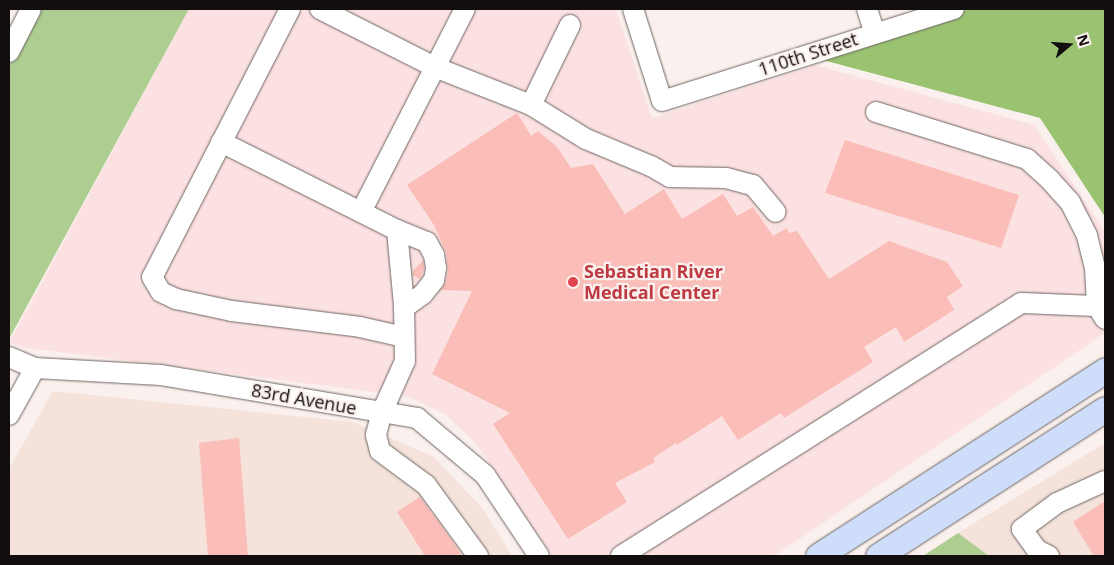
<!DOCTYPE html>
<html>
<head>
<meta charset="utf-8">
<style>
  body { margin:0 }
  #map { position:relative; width:1114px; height:565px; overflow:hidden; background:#faf0ed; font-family:"Open Sans",sans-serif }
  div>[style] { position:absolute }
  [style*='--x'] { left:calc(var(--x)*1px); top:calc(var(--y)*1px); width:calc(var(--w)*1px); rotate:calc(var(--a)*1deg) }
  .built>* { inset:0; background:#f4e2db }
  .medical>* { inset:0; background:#fce1e2 }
  .green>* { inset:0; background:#adcd91 }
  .forest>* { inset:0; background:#9ac371 }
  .building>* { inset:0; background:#fabdb7 }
  .roads { filter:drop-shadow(0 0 1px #6d6562) drop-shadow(0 0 1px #6d6562) }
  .minor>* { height:20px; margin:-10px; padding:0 10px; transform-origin:10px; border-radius:10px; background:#fff }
  .major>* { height:25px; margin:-12.5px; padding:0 12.5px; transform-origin:12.5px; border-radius:12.5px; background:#ceddf9 }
  .dots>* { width:14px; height:14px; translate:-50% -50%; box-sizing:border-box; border:2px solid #faf0ed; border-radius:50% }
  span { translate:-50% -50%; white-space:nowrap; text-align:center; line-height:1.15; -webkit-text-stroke:4.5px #faf0ed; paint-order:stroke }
  .street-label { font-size:18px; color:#110e0d }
  .health-label { font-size:18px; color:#be3a42; font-weight:700 }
  .left { translate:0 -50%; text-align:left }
  .frame { position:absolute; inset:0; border:10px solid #110e0d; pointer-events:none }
  .north { position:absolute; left:1044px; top:20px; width:50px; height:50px; -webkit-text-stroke:4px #faf0ed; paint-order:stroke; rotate:72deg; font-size:14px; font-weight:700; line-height:20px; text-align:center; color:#110e0d }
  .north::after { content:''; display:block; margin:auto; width:18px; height:22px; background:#110e0d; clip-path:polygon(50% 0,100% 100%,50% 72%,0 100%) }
</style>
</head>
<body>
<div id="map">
  <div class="built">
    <div style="clip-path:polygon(53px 391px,353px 422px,434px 457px,483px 509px,512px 556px,9px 556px,9px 469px)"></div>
    <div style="clip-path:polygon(1105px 443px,1105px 556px,989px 556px,958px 533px)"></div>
  </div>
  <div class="medical">
    <div style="clip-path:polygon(189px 9px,616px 9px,652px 118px,815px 65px,1034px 125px,1105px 232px,1105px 333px,774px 556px,553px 556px,476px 444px,445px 414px,406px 396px,27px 348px,9px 343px)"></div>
  </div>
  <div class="green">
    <div style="clip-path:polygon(38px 9px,189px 9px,9px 339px,9px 64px)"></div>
    <div style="clip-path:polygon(958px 533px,989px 556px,923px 556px)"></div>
  </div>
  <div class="forest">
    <div style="clip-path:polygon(956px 9px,1105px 9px,1105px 217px,1040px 118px,819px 59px)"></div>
  </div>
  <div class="building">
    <div style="clip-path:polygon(517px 113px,531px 136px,538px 131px,557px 147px,571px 168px,593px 164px,625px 214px,664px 189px,682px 219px,723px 194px,737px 216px,753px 207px,773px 236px,787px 228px,789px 233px,797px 231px,829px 279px,889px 241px,947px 262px,963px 286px,947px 297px,954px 310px,904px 342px,896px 327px,864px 347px,873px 362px,784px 418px,781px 413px,738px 440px,722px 416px,677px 445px,676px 443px,653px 458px,655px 462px,615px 483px,627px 502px,568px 539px,493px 424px,510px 413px,432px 374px,472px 291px,441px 290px,446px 282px,448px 270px,446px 253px,434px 225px,407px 185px)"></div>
    <div style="clip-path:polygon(845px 140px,1019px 195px,1001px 248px,825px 193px)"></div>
    <div style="clip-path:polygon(423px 260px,424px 268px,420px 279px,413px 275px,413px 271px)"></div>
    <div style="clip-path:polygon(239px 438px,248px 556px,208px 556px,199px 443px)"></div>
    <div style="clip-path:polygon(420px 497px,450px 538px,462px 556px,425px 556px,397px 512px)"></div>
    <div style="clip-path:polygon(1105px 501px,1105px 556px,1094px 556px,1073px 522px)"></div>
  </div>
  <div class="roads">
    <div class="minor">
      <div style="--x:290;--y:9;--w:301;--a:117.2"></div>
      <div style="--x:152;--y:277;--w:17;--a:59"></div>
      <div style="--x:161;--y:292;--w:17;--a:25"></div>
      <div style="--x:176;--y:299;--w:57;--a:12.1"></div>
      <div style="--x:232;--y:311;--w:129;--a:7.1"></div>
      <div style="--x:360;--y:327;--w:45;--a:12.8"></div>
      <div style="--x:320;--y:9;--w:131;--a:26.8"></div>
      <div style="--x:437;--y:68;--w:101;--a:21.5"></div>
      <div style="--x:531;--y:105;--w:65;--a:31.7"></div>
      <div style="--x:586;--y:139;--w:70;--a:22.6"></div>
      <div style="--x:651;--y:166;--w:22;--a:30"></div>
      <div style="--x:670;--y:177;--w:56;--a:1"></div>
      <div style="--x:726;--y:178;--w:28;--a:15"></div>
      <div style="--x:753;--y:185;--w:35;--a:50"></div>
      <div style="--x:633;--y:9;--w:96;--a:72.5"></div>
      <div style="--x:662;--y:101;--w:306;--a:-17.5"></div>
      <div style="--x:867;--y:9;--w:25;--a:72"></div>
      <div style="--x:9;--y:52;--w:48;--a:-62.9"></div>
      <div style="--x:531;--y:105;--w:89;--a:-64"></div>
      <div style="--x:876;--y:112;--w:158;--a:17.3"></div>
      <div style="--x:1027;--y:159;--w:31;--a:42"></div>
      <div style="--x:1050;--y:180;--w:30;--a:48"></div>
      <div style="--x:1070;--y:202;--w:38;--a:63"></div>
      <div style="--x:1087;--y:236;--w:33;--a:76"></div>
      <div style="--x:1095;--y:268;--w:38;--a:87"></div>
      <div style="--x:1097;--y:306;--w:15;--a:58"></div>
      <div style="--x:221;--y:142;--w:197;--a:26.6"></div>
      <div style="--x:397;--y:230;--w:32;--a:22"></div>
      <div style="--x:427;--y:242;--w:15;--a:62"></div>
      <div style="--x:434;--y:255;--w:13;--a:81"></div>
      <div style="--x:436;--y:268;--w:12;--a:99"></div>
      <div style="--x:434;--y:280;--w:18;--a:128"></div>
      <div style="--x:423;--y:294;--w:24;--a:144"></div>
      <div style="--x:361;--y:212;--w:228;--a:-62.9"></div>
      <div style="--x:397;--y:230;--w:75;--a:84.7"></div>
      <div style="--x:404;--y:305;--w:56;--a:89"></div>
      <div style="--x:405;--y:361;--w:56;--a:114.3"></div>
      <div style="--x:382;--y:412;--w:24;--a:105"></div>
      <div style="--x:376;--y:435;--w:16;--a:76"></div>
      <div style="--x:380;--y:451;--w:57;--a:36.5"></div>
      <div style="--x:426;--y:485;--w:88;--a:53.8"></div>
      <div style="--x:9;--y:357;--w:28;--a:23"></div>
      <div style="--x:35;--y:368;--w:126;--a:3.2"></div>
      <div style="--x:161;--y:375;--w:260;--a:9.5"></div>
      <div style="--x:417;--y:418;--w:89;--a:40"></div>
      <div style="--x:485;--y:475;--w:97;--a:56.3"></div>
      <div style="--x:9;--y:415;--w:54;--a:-61"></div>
      <div style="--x:621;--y:556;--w:473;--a:-32.3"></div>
      <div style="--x:1021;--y:303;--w:76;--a:2.3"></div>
      <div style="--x:1049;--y:556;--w:13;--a:-153"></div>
      <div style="--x:1037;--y:550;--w:26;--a:-126"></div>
      <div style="--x:1022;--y:529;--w:44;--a:-36.6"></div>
      <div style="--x:1057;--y:503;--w:53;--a:-24.6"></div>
    </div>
    <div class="major">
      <div style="--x:818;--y:556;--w:342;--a:-32.9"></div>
      <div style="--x:878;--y:556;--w:270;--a:-32.9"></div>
    </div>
  </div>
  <div class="dots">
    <div style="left:573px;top:282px;background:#e0444e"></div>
  </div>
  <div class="street-label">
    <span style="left:808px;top:54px;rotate:-18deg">110th Street</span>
    <span style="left:304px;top:399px;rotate:10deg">83rd Avenue</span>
  </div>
  <div class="health-label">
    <span class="left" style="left:584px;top:282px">Sebastian River<br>Medical Center</span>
  </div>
  <div class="frame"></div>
  <div class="north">N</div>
</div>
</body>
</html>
